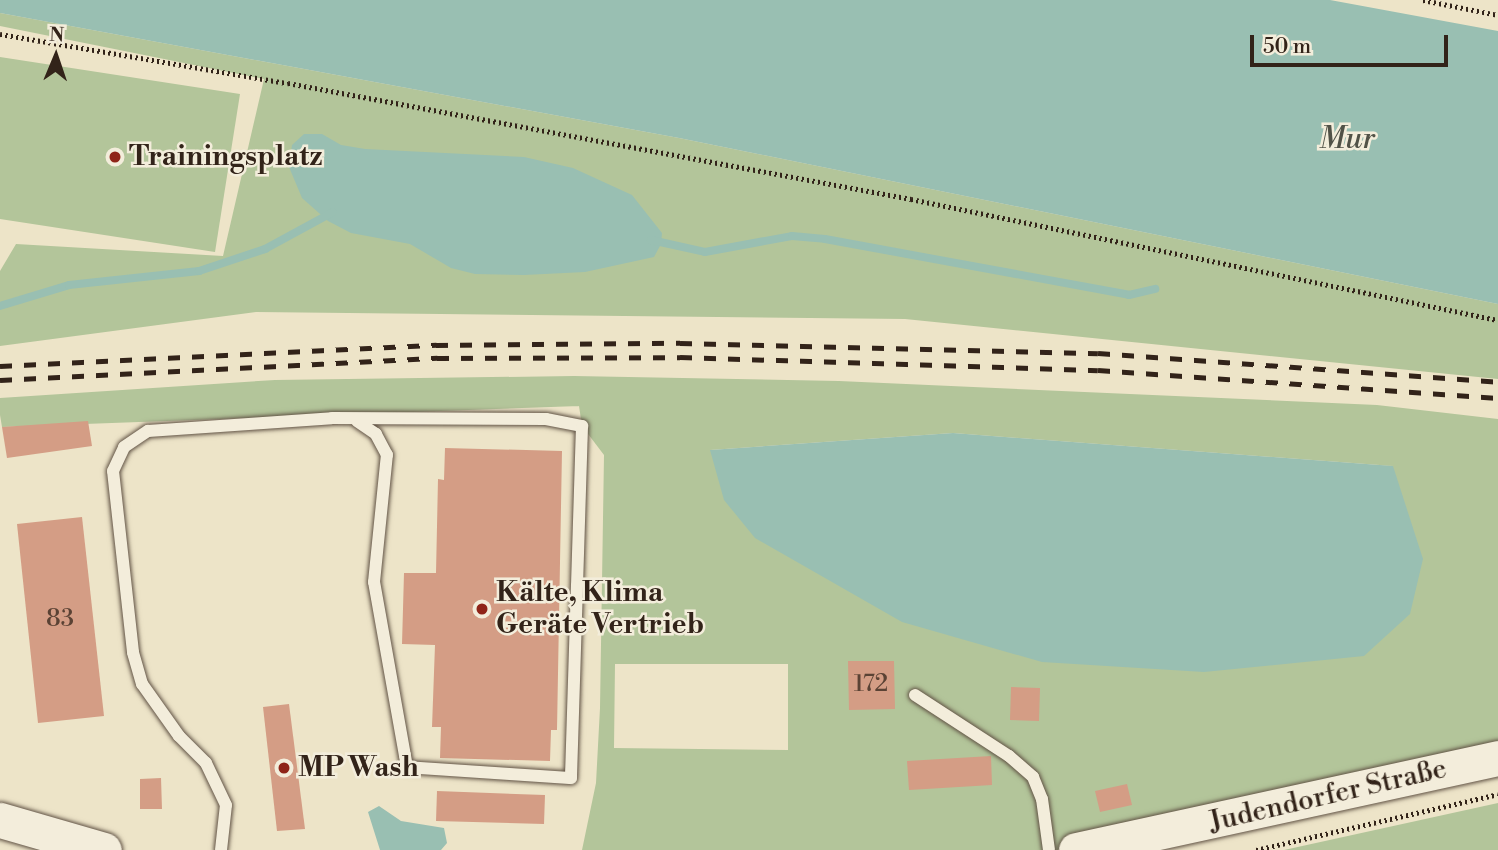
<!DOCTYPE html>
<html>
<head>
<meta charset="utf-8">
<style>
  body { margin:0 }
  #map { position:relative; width:1498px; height:850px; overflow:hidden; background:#ede4c8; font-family:"Libre Bodoni",serif }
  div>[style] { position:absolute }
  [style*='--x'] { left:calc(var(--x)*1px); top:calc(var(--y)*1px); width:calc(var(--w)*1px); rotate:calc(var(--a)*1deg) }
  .green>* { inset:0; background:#b3c59a }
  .water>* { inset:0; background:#99bfb2 }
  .stream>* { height:8px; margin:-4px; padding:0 4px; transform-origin:4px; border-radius:4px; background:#99bfb2 }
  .building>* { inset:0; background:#d49d85 }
  .path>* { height:4.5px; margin-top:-2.25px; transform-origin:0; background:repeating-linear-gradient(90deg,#322319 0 2px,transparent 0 5.5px) }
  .roads { filter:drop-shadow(0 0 2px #615345) drop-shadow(0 0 2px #615345) }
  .service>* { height:12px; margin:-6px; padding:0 6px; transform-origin:6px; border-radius:6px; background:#f3eddb }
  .secondary>* { height:35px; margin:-17.5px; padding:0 17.5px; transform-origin:17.5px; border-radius:17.5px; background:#f3eddb }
  .rail>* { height:5px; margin-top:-2.5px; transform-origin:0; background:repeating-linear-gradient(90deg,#322319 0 12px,transparent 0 24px) }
  .dots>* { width:19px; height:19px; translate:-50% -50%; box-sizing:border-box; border:4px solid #f3eddb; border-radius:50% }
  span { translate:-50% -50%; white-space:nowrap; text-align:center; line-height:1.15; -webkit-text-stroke:5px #f3eddb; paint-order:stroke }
  .number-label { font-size:24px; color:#5a4234 }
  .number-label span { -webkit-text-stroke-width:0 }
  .poi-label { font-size:28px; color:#322319; font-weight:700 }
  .left { translate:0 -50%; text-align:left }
  .street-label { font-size:28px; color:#322319 }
  .water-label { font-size:30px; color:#515247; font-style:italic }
  .north { position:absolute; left:21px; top:21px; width:70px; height:70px; -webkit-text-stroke:5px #f3eddb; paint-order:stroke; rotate:2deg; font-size:19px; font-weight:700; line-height:28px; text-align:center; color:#322319 }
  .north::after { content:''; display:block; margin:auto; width:24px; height:32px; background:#322319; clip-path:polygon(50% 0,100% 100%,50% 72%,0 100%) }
  .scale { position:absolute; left:1250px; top:35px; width:198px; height:32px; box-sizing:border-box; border:4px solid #322319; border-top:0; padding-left:9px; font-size:21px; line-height:24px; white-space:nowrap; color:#322319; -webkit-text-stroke:5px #f3eddb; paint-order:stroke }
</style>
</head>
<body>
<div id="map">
  <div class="green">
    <div style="clip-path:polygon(0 13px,679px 138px,1498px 304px,1498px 379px,905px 319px,256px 312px,0 346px,0 271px,16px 244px,223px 256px,264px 79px,0 26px)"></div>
    <div style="clip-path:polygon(0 57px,240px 94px,215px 252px,0 219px)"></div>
    <div style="clip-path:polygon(evenodd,574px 376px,839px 381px,1377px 405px,1498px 419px,1498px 758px,1076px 850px,582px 850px,596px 783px,600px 708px,604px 455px,582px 426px,579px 406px,2px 427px,0 415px,0 398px,275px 380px,574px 376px,953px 433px,1393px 466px,710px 450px,953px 433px,574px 376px,615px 664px,788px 664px,788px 750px,614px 748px,615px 664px)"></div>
    <div style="clip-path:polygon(1498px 803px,1498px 850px,1284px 850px)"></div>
  </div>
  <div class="water">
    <div style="clip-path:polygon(0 0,1330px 0,1498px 31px,1498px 304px,679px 138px,0 13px)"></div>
    <div style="clip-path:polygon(304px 134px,322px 134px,341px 145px,365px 149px,524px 157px,573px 168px,632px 195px,662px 233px,661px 244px,654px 257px,585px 272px,524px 275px,475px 274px,451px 268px,410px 244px,351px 233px,328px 221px,302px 198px,289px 167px,292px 145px)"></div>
    <div style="clip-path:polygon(953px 433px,1393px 466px,1423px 559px,1410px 614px,1364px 656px,1204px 672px,1042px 662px,902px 622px,755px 538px,724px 500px,710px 450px)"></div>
    <div style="clip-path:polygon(379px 806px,401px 821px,444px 828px,447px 843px,441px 850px,380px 850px,368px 812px)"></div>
  </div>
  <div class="stream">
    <div style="--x:651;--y:240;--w:55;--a:12.5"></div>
    <div style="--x:705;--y:252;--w:88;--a:-10.4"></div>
    <div style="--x:792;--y:236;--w:33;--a:5"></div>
    <div style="--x:825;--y:239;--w:309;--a:10.4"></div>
    <div style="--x:1129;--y:295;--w:27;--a:-13"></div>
    <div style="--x:0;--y:306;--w:72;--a:-16.9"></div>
    <div style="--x:69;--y:285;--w:131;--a:-6.1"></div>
    <div style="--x:199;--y:271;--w:70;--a:-18.4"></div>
    <div style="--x:265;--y:249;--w:77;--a:-28.6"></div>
  </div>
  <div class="building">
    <div style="clip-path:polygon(88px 421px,92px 446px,7px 458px,2px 427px)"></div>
    <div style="clip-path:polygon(445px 448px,562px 451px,557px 730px,551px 730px,550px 761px,440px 758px,441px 727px,432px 727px,435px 645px,402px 644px,404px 573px,436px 573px,438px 479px,444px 480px)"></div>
    <div style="clip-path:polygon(82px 517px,104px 716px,38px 723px,17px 524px)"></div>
    <div style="clip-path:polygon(848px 661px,894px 661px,895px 709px,849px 710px)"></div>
    <div style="clip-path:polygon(1011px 687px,1040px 688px,1039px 721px,1010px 720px)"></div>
    <div style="clip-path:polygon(289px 704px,305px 829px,277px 831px,263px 707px)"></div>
    <div style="clip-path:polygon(991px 756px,992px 785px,909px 790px,907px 761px)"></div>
    <div style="clip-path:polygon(161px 778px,162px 809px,140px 809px,140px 779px)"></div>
    <div style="clip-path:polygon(1127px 784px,1132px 805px,1100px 812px,1095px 791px)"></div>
    <div style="clip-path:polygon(437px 791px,545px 795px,544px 824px,436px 821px)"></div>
  </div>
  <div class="path">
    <div style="--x:1423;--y:0;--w:76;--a:11.3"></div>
    <div style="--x:0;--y:34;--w:292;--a:9.7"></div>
    <div style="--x:288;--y:83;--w:634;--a:10.55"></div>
    <div style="--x:911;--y:199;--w:599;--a:11.65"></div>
    <div style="--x:1256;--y:850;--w:248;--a:-13"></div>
  </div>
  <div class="roads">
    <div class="service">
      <div style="--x:915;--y:695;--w:112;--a:33"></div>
      <div style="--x:1009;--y:756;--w:32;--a:41"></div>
      <div style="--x:1033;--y:777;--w:24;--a:68"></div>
      <div style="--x:1042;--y:799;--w:51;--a:82.2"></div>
      <div style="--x:221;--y:850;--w:45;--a:-83.7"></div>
      <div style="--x:226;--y:805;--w:47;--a:-115.5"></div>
      <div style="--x:206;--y:763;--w:38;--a:-135"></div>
      <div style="--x:179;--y:736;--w:64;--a:-125.4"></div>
      <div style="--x:142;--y:684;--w:33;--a:-106"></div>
      <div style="--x:133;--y:652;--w:182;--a:-96.3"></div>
      <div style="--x:113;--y:471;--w:26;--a:-65"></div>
      <div style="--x:124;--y:447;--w:29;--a:-34"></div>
      <div style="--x:148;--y:431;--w:184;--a:-4"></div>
      <div style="--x:332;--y:418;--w:214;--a:0.3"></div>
      <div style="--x:546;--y:419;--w:37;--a:11"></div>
      <div style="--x:582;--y:426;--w:352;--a:91.8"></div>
      <div style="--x:571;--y:778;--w:164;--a:-176.2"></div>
      <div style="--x:407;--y:767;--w:188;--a:-100.1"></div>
      <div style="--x:374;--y:582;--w:128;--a:-84.2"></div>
      <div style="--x:387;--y:455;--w:24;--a:-118"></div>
      <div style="--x:376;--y:434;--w:23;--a:-146"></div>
    </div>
    <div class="secondary">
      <div style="--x:0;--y:820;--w:108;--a:16.1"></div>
      <div style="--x:1076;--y:850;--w:432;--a:-12.3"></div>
    </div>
  </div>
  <div class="rail">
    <div style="--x:0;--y:366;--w:437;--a:-2.8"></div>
    <div style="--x:436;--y:345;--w:244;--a:-0.5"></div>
    <div style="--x:680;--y:343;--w:418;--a:1.4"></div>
    <div style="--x:1098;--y:353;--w:401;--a:4.1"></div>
    <div style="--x:0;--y:380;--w:438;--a:-2.9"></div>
    <div style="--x:437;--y:358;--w:243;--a:-0.2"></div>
    <div style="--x:680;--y:357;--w:418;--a:1.8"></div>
    <div style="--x:1098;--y:370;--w:401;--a:4"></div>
  </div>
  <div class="dots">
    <div style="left:115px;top:157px;background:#8f2418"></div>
    <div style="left:482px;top:609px;background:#8f2418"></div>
    <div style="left:284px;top:768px;background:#8f2418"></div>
  </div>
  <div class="number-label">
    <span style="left:60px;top:620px">83</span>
    <span style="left:871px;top:685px">172</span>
  </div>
  <div class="poi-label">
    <span class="left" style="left:129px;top:157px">Trainingsplatz</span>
    <span class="left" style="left:496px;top:609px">Kälte, Klima<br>Geräte Vertrieb</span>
    <span class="left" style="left:298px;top:768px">MP Wash</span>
  </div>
  <div class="street-label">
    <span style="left:1328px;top:796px;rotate:-13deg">Judendorfer Straße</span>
  </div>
  <div class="water-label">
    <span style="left:1347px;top:139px">Mur</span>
  </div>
  <div class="north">N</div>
  <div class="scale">50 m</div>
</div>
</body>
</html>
